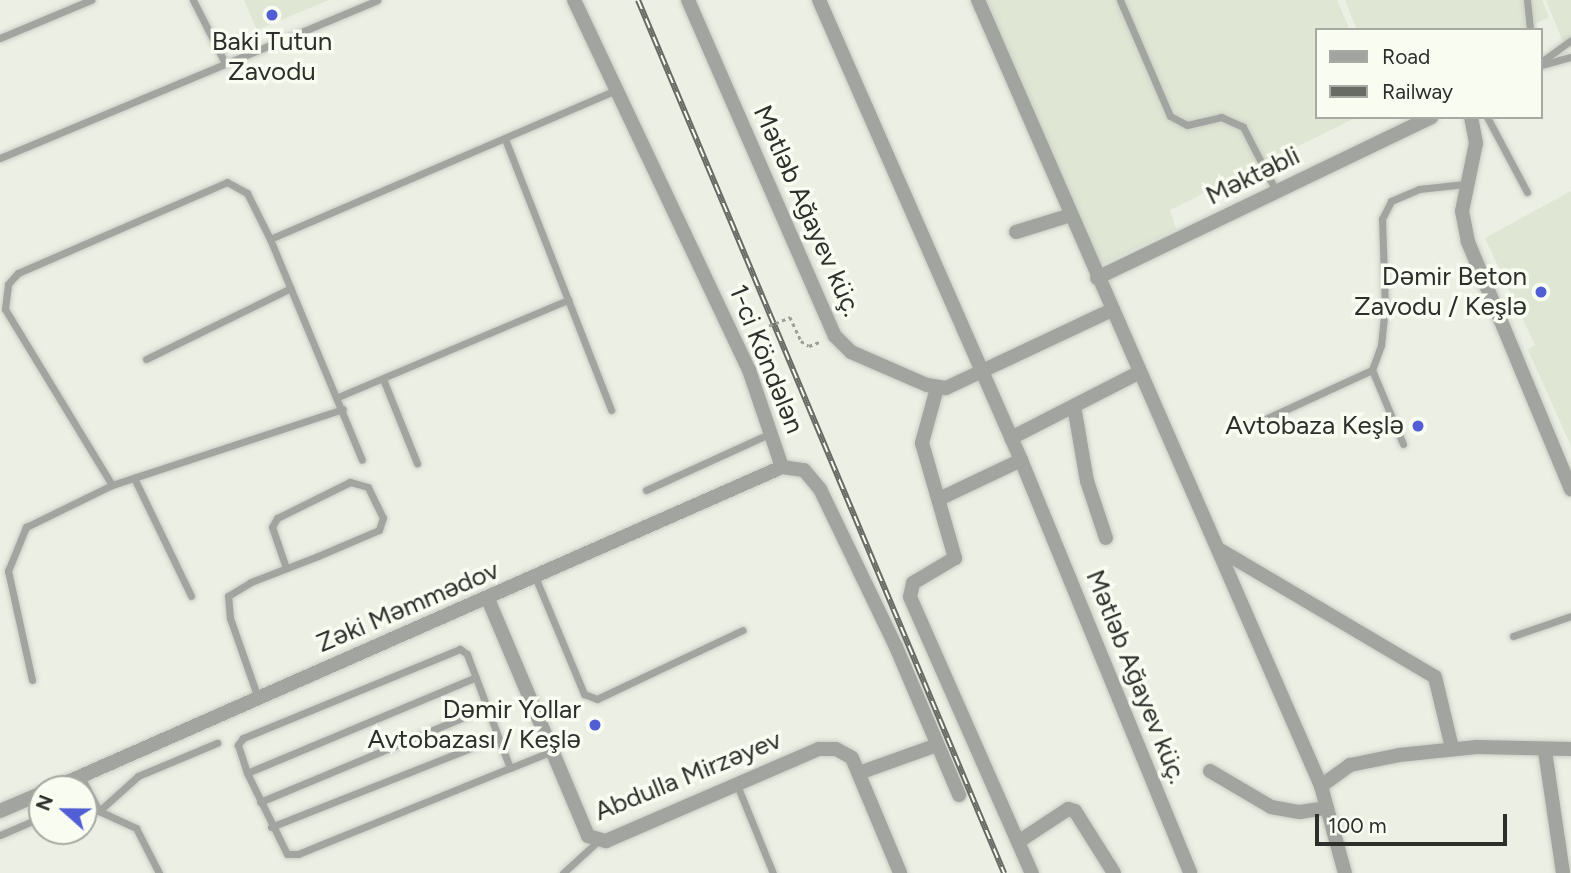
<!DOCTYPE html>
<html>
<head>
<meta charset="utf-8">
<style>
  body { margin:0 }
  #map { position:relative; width:1571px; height:873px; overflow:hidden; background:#ebefe4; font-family:Figtree,sans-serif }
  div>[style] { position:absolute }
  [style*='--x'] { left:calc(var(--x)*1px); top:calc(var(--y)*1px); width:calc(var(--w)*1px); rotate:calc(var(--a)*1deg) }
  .built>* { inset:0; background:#dfe6d4 }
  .path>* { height:2.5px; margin-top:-1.25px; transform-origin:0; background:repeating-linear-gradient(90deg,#9c9f97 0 3.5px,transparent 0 7px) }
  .roads { filter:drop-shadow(0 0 2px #c9ccc3) drop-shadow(0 0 2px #c9ccc3) }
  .service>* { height:7px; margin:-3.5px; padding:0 3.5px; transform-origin:3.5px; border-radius:3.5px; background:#a2a49f }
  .minor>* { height:14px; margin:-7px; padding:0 7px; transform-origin:7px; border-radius:7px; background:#a2a49f }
  .rail>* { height:6px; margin-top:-3px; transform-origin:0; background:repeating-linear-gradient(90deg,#f8fcf1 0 10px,#686a64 0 20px); box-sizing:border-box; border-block:2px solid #686a64 }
  .path-bridge>* { height:2.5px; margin-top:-1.25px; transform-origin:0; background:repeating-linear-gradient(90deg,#9c9f97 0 3.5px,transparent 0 7px) }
  .dots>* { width:19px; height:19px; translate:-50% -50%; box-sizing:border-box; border:4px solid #f8fcf1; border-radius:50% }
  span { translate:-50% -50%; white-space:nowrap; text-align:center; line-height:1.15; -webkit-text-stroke:7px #f8fcf1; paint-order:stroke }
  .poi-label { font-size:26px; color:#2d2f2b }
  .right { translate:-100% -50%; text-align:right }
  .street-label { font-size:26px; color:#2d2f2b }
  .legend { position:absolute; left:1315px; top:28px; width:228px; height:91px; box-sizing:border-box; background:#f8fcf1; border:2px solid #a7aaa2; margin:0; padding:9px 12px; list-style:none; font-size:21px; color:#2d2f2b }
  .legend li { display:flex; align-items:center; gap:14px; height:35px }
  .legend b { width:35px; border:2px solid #a7aaa2 }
  .north { position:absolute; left:28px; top:775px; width:70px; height:70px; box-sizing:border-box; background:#f8fcf1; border:2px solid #a7aaa2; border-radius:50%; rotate:291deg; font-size:19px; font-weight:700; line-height:28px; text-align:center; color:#2d2f2b }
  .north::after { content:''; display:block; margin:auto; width:24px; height:32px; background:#515ed4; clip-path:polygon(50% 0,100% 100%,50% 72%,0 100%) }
  .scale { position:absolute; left:1315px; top:814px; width:192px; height:32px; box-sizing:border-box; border:4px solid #2d2f2b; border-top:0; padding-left:9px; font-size:21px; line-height:24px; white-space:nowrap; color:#2d2f2b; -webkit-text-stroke:5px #f8fcf1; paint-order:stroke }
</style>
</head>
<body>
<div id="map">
  <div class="built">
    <div style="clip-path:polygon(244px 0,329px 0,257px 30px)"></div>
    <div style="clip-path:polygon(986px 0,1337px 0,1350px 30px,1317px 30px,1317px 117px,1357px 117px,1170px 210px,1176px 229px,1101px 265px)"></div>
    <div style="clip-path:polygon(1345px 0,1542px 0,1549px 17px,1523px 30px,1357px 30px)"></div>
    <div style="clip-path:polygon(1546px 0,1571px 0,1571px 47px,1566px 49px)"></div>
    <div style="clip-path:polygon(1571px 191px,1571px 446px,1528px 350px,1535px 345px,1485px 238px)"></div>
  </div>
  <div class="path">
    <div style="--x:790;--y:317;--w:26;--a:65"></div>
    <div style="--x:801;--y:341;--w:9;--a:32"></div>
    <div style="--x:809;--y:346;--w:14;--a:-21"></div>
    <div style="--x:756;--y:331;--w:27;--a:66"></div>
    <div style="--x:767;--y:356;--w:10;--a:127"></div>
  </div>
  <div class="roads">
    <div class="service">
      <div style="--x:193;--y:0;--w:68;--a:63.1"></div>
      <div style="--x:1120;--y:0;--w:126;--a:66.7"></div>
      <div style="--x:1170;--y:116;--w:19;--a:28"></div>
      <div style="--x:1187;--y:125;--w:35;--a:-13"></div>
      <div style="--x:1221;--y:117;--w:24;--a:24"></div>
      <div style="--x:1243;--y:127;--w:72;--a:62.7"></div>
      <div style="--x:1527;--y:0;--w:30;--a:84"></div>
      <div style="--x:0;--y:38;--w:99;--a:-22.7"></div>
      <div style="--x:1541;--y:62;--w:37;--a:-36"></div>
      <div style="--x:1541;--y:65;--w:31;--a:-15"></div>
      <div style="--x:1487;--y:117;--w:85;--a:61.9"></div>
      <div style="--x:505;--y:139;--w:291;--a:68.6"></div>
      <div style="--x:0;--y:158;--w:409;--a:-22.7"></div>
      <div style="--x:270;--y:239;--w:377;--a:-23.3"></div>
      <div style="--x:146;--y:359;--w:161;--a:-26.1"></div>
      <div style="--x:383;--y:379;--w:91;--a:68"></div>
      <div style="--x:338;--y:397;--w:250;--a:-22.9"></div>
      <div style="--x:1261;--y:421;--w:122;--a:-24.7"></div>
      <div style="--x:1403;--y:444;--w:80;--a:-112.7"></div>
      <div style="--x:1372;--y:370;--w:27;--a:-70"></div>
      <div style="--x:1381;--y:345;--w:37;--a:-84"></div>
      <div style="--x:1385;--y:308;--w:89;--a:-91.9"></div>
      <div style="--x:1382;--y:219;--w:20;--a:-63"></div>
      <div style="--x:1391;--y:201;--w:30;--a:-23"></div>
      <div style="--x:1419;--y:189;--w:46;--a:-6.2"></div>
      <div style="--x:134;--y:478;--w:131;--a:64.2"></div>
      <div style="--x:112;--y:485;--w:206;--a:-121.3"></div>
      <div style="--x:5;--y:309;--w:25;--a:-83"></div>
      <div style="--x:8;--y:284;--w:15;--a:-48"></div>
      <div style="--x:18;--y:273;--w:228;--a:-23.5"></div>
      <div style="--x:227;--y:182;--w:23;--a:29"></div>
      <div style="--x:247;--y:193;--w:51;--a:63.4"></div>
      <div style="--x:270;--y:239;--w:239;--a:67.4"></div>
      <div style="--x:646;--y:490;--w:137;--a:-24.5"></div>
      <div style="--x:536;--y:579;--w:125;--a:67.3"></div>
      <div style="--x:584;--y:694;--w:14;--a:21"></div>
      <div style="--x:597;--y:699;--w:161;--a:-25.3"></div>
      <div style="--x:1513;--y:636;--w:61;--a:-19"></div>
      <div style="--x:32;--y:680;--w:112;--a:-102.4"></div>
      <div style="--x:8;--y:571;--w:48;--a:-67.8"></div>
      <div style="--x:26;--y:527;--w:96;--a:-26"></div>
      <div style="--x:112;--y:485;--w:243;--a:-18.2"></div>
      <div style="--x:258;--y:698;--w:85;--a:-109.3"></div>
      <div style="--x:230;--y:618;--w:22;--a:-95"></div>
      <div style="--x:228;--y:596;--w:27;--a:-31"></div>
      <div style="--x:251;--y:582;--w:72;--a:-21.2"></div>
      <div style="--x:318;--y:556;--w:66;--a:-23.1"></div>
      <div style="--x:379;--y:530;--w:13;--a:-72"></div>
      <div style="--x:383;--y:518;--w:34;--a:-116"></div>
      <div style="--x:368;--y:487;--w:19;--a:-164"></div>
      <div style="--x:350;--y:482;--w:81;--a:153.7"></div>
      <div style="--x:277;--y:518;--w:10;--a:119"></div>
      <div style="--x:272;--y:527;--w:43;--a:71.1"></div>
      <div style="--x:510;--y:768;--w:122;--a:-110.7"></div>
      <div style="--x:467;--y:654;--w:9;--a:-144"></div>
      <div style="--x:460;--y:649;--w:235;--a:157.7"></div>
      <div style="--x:243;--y:738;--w:9;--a:126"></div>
      <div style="--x:238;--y:745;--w:29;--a:72"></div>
      <div style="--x:247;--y:773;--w:90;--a:63.7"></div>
      <div style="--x:287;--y:854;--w:11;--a:0"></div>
      <div style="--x:298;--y:854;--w:229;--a:-22.1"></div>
      <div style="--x:510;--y:768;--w:45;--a:-22"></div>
      <div style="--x:247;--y:773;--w:248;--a:-22.7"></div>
      <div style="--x:81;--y:777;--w:38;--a:62"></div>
      <div style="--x:99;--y:811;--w:41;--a:24.7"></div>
      <div style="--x:136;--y:828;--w:51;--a:62.9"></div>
      <div style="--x:737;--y:785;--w:95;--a:67.8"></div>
      <div style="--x:260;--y:802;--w:247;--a:-22.6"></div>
      <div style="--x:99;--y:811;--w:52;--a:-41.9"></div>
      <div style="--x:138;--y:776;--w:86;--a:-22.7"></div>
      <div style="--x:271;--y:827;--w:244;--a:-21.6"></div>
      <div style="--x:0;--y:835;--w:46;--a:-23.2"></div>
      <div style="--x:563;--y:873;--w:46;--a:-42.4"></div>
    </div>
    <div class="minor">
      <div style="--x:574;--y:0;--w:409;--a:64.7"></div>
      <div style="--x:749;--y:370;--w:102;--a:71.2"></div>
      <div style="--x:782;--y:467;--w:22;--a:8"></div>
      <div style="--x:804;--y:470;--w:25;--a:50"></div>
      <div style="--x:820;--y:489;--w:175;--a:64.3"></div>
      <div style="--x:896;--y:647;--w:161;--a:66.9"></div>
      <div style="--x:688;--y:0;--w:367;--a:66.4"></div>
      <div style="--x:835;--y:336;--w:23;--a:45"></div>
      <div style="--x:851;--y:352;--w:83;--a:23.5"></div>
      <div style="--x:927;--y:385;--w:19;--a:9"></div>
      <div style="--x:946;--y:388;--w:183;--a:-25.2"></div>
      <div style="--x:819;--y:0;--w:502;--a:66.29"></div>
      <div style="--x:1021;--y:460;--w:446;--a:67.7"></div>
      <div style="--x:978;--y:0;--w:858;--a:66.42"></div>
      <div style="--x:1321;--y:786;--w:90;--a:74.6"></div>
      <div style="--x:1471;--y:117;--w:26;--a:79"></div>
      <div style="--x:1476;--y:143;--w:69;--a:101.6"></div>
      <div style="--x:1462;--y:211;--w:32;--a:79"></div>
      <div style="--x:1468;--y:242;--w:268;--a:67.4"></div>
      <div style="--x:1016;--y:232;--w:58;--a:-17.2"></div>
      <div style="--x:1097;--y:278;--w:371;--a:-25.7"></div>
      <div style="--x:937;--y:388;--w:57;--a:105.3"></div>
      <div style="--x:922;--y:443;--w:120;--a:74"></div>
      <div style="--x:955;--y:558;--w:49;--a:149.2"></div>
      <div style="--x:913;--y:583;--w:14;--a:102"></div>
      <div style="--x:910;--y:597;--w:302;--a:66.2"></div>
      <div style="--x:1074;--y:406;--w:76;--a:80.2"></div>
      <div style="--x:1087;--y:481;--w:60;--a:71.6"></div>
      <div style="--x:1011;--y:438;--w:145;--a:-27.1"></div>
      <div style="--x:939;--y:499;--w:91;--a:-25.4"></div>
      <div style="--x:1222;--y:551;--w:247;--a:30.6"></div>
      <div style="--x:1435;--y:677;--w:73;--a:76.5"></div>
      <div style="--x:488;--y:599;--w:257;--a:67.1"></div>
      <div style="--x:588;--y:836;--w:19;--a:16"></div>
      <div style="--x:606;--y:841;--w:232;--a:-23.4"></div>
      <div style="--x:819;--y:749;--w:17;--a:0"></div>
      <div style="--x:836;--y:749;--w:18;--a:29"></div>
      <div style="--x:852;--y:758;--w:125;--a:67.3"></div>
      <div style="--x:1545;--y:751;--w:123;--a:81.6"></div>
      <div style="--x:1210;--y:771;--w:71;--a:30.5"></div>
      <div style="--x:1271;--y:807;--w:29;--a:10"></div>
      <div style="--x:1300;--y:812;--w:26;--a:-9"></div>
      <div style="--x:859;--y:773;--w:83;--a:-19.7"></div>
      <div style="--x:1321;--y:786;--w:36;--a:-36"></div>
      <div style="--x:1350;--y:765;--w:50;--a:-11.5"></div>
      <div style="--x:1399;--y:755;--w:78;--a:-5.9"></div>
      <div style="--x:1477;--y:747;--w:94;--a:1.2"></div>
      <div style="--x:52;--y:789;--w:798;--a:-23.8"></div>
      <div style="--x:0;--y:811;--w:46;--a:-23.2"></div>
      <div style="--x:1018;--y:842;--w:60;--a:-33.4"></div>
      <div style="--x:1068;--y:809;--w:7;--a:16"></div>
      <div style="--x:1075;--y:811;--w:73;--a:57.8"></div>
    </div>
  </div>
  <div class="rail">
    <div style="--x:638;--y:0;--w:947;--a:67.25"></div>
  </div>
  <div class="path-bridge">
    <div style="--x:756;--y:331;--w:37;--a:-22"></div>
  </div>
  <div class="dots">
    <div style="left:272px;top:15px;background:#515ed4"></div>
    <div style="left:1541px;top:292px;background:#515ed4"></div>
    <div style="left:1418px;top:426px;background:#515ed4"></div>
    <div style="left:595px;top:725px;background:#515ed4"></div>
  </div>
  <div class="poi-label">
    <span style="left:272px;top:57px">Baki Tutun<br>Zavodu</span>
    <span class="right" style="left:1527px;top:292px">Dəmir Beton<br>Zavodu / Keşlə</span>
    <span class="right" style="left:1404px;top:426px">Avtobaza Keşlə</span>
    <span class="right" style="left:581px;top:725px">Dəmir Yollar<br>Avtobazası / Keşlə</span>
  </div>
  <div class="street-label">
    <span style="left:1253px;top:176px;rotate:-26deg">Məktəbli</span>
    <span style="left:807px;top:211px;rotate:66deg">Mətləb Ağayev küç.</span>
    <span style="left:766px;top:359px;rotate:68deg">1-ci Köndələn</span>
    <span style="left:408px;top:607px;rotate:-23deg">Zəki Məmmədov</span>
    <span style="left:1136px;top:677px;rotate:68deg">Mətləb Ağayev küç.</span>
    <span style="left:688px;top:776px;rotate:-22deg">Abdulla Mirzəyev</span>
  </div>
  <ul class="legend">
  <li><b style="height:9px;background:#a2a49f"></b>Road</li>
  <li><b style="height:9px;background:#686a64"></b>Railway</li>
  </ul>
  <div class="north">N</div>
  <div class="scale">100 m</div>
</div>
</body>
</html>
